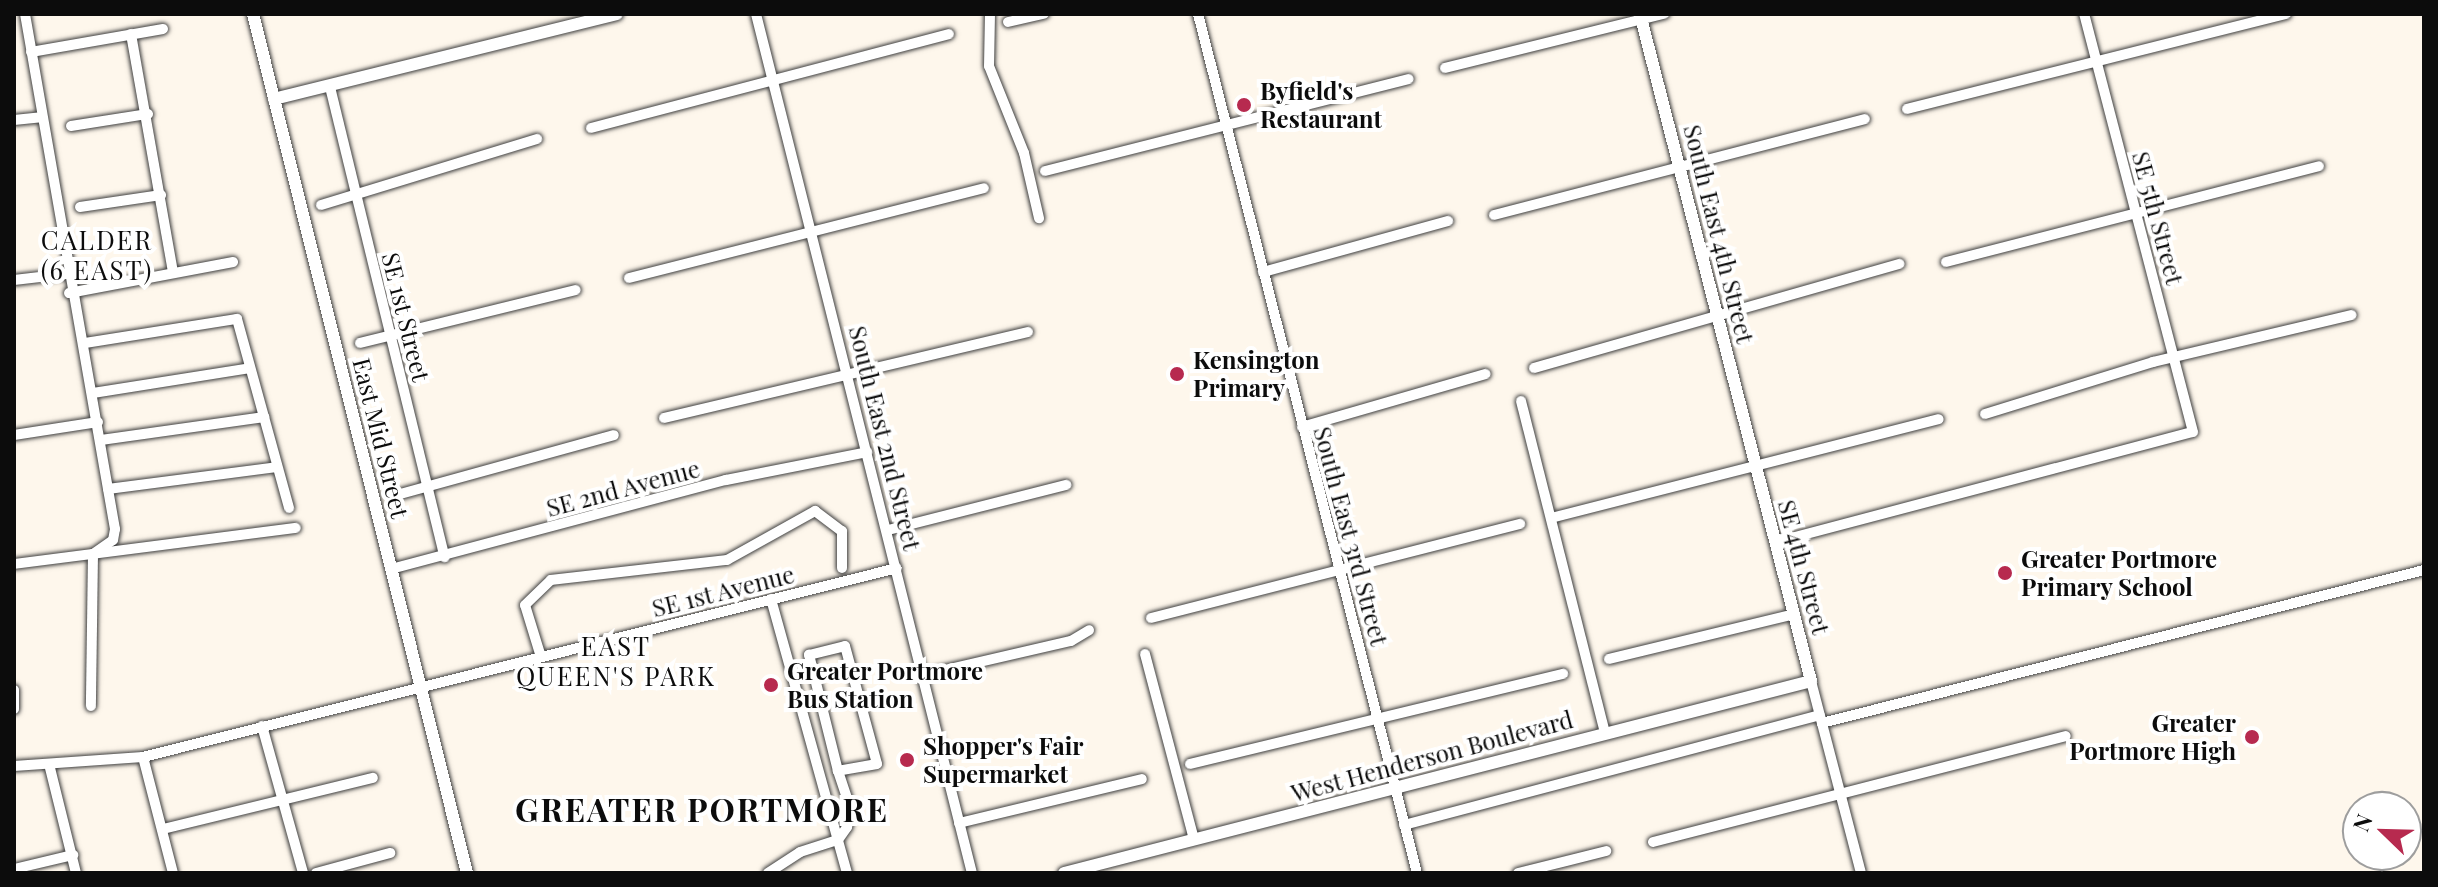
<!DOCTYPE html>
<html>
<head>
<meta charset="utf-8">
<style>
  body { margin:0 }
  #map { position:relative; width:2438px; height:887px; overflow:hidden; background:#fef7ec; font-family:"Playfair Display",serif }
  div>[style] { position:absolute }
  [style*='--x'] { left:calc(var(--x)*1px); top:calc(var(--y)*1px); width:calc(var(--w)*1px); rotate:calc(var(--a)*1deg) }
  .roads { filter:drop-shadow(0 0 2px #3f3f3f) drop-shadow(0 0 2px #3f3f3f) }
  .minor>* { height:10px; margin:-5px; padding:0 5px; transform-origin:5px; border-radius:5px; background:#fff }
  .tertiary>* { height:12px; margin:-6px; padding:0 6px; transform-origin:6px; border-radius:6px; background:#fff }
  .dots>* { width:22px; height:22px; translate:-50% -50%; box-sizing:border-box; border:4px solid #fff; border-radius:50% }
  span { translate:-50% -50%; white-space:nowrap; text-align:center; line-height:1.15; -webkit-text-stroke:8px #fff; paint-order:stroke }
  .poi-label { font-size:24px; color:#0c0c0c; font-weight:700 }
  .left { translate:0 -50%; text-align:left }
  .right { translate:-100% -50%; text-align:right }
  .street-label { font-size:24px; color:#0c0c0c }
  .neighbourhood-label { font-size:26px; color:#0c0c0c; letter-spacing:2px }
  .district-label { font-size:32px; color:#0c0c0c; font-weight:700; letter-spacing:2px }
  .frame { position:absolute; inset:0; border:16px solid #0c0c0c; pointer-events:none }
  .north { position:absolute; left:2342px; top:791px; width:80px; height:80px; box-sizing:border-box; background:#fff; border:2px solid #9e9e9e; border-radius:50%; rotate:293deg; font-size:22px; font-weight:700; line-height:32px; text-align:center; color:#0c0c0c }
  .north::after { content:''; display:block; margin:auto; width:28px; height:36px; background:#b72a4f; clip-path:polygon(50% 0,100% 100%,50% 72%,0 100%) }
</style>
</head>
<body>
<div id="map">
  <div class="roads">
    <div class="minor">
      <div style="--x:25;--y:14;--w:523;--a:80.09"></div>
      <div style="--x:115;--y:529;--w:11;--a:100"></div>
      <div style="--x:113;--y:540;--w:24;--a:145"></div>
      <div style="--x:93;--y:554;--w:152;--a:90.8"></div>
      <div style="--x:756;--y:14;--w:886;--a:75.89"></div>
      <div style="--x:990;--y:14;--w:52;--a:91.1"></div>
      <div style="--x:989;--y:66;--w:94;--a:68.1"></div>
      <div style="--x:1024;--y:153;--w:67;--a:77"></div>
      <div style="--x:1198;--y:14;--w:886;--a:75.7"></div>
      <div style="--x:1008;--y:22;--w:37;--a:-13"></div>
      <div style="--x:131;--y:34;--w:242;--a:80"></div>
      <div style="--x:31;--y:52;--w:134;--a:-9.9"></div>
      <div style="--x:1445;--y:68;--w:226;--a:-13.9"></div>
      <div style="--x:330;--y:87;--w:484;--a:76.3"></div>
      <div style="--x:1907;--y:109;--w:391;--a:-14.1"></div>
      <div style="--x:14;--y:120;--w:27;--a:-6"></div>
      <div style="--x:71;--y:126;--w:78;--a:-8.9"></div>
      <div style="--x:591;--y:128;--w:370;--a:-14.7"></div>
      <div style="--x:1045;--y:171;--w:375;--a:-14.2"></div>
      <div style="--x:321;--y:205;--w:226;--a:-17"></div>
      <div style="--x:80;--y:207;--w:82;--a:-8.4"></div>
      <div style="--x:1494;--y:215;--w:383;--a:-14.5"></div>
      <div style="--x:1946;--y:262;--w:385;--a:-14.4"></div>
      <div style="--x:1263;--y:272;--w:192;--a:-15.4"></div>
      <div style="--x:629;--y:278;--w:366;--a:-14.2"></div>
      <div style="--x:14;--y:280;--w:52;--a:-6.6"></div>
      <div style="--x:69;--y:293;--w:167;--a:-10.7"></div>
      <div style="--x:85;--y:343;--w:154;--a:-9"></div>
      <div style="--x:237;--y:319;--w:196;--a:74.6"></div>
      <div style="--x:360;--y:343;--w:222;--a:-13.8"></div>
      <div style="--x:1534;--y:368;--w:380;--a:-15.9"></div>
      <div style="--x:93;--y:393;--w:159;--a:-9"></div>
      <div style="--x:1521;--y:401;--w:343;--a:75.8"></div>
      <div style="--x:1985;--y:414;--w:176;--a:-17.2"></div>
      <div style="--x:2153;--y:362;--w:204;--a:-13.3"></div>
      <div style="--x:664;--y:418;--w:374;--a:-13.3"></div>
      <div style="--x:1302;--y:427;--w:191;--a:-16.1"></div>
      <div style="--x:14;--y:435;--w:85;--a:-8.8"></div>
      <div style="--x:101;--y:440;--w:165;--a:-8"></div>
      <div style="--x:108;--y:489;--w:170;--a:-7.4"></div>
      <div style="--x:393;--y:496;--w:229;--a:-15.4"></div>
      <div style="--x:1551;--y:518;--w:400;--a:-14.3"></div>
      <div style="--x:888;--y:530;--w:184;--a:-14.2"></div>
      <div style="--x:1776;--y:542;--w:431;--a:-14.8"></div>
      <div style="--x:2193;--y:432;--w:432;--a:-104.6"></div>
      <div style="--x:14;--y:564;--w:284;--a:-7.3"></div>
      <div style="--x:391;--y:569;--w:347;--a:-14.9"></div>
      <div style="--x:726;--y:480;--w:144;--a:-11.2"></div>
      <div style="--x:771;--y:599;--w:284;--a:74.5"></div>
      <div style="--x:1151;--y:618;--w:381;--a:-14.3"></div>
      <div style="--x:1145;--y:654;--w:191;--a:75.2"></div>
      <div style="--x:541;--y:657;--w:54;--a:-107.1"></div>
      <div style="--x:525;--y:605;--w:36;--a:-44"></div>
      <div style="--x:551;--y:580;--w:177;--a:-6.5"></div>
      <div style="--x:727;--y:560;--w:101;--a:-29.1"></div>
      <div style="--x:815;--y:511;--w:34;--a:37"></div>
      <div style="--x:842;--y:531;--w:37;--a:90"></div>
      <div style="--x:1609;--y:659;--w:191;--a:-13.6"></div>
      <div style="--x:919;--y:676;--w:156;--a:-13"></div>
      <div style="--x:1071;--y:641;--w:21;--a:-31"></div>
      <div style="--x:1811;--y:681;--w:198;--a:75.4"></div>
      <div style="--x:14;--y:690;--w:19;--a:90"></div>
      <div style="--x:1822;--y:723;--w:621;--a:-14.26"></div>
      <div style="--x:262;--y:726;--w:153;--a:74.4"></div>
      <div style="--x:143;--y:757;--w:120;--a:75.5"></div>
      <div style="--x:49;--y:764;--w:112;--a:76.1"></div>
      <div style="--x:1190;--y:764;--w:384;--a:-13.6"></div>
      <div style="--x:14;--y:766;--w:129;--a:-4"></div>
      <div style="--x:143;--y:757;--w:777;--a:-14.07"></div>
      <div style="--x:959;--y:823;--w:188;--a:-13.5"></div>
      <div style="--x:1404;--y:825;--w:430;--a:-14.8"></div>
      <div style="--x:163;--y:829;--w:216;--a:-13.7"></div>
      <div style="--x:1653;--y:842;--w:426;--a:-14.4"></div>
      <div style="--x:14;--y:869;--w:61;--a:-13.3"></div>
      <div style="--x:316;--y:873;--w:77;--a:-15.1"></div>
      <div style="--x:768;--y:873;--w:38;--a:-33"></div>
      <div style="--x:800;--y:852;--w:40;--a:-18"></div>
      <div style="--x:838;--y:840;--w:16;--a:-55"></div>
      <div style="--x:847;--y:827;--w:17;--a:-77"></div>
      <div style="--x:851;--y:810;--w:41;--a:-108.4"></div>
      <div style="--x:838;--y:771;--w:120;--a:-104"></div>
      <div style="--x:809;--y:655;--w:37;--a:-14"></div>
      <div style="--x:845;--y:646;--w:122;--a:74.8"></div>
      <div style="--x:877;--y:764;--w:40;--a:170"></div>
      <div style="--x:1518;--y:873;--w:91;--a:-14"></div>
    </div>
    <div class="tertiary">
      <div style="--x:253;--y:14;--w:885;--a:76.01"></div>
      <div style="--x:274;--y:99;--w:353;--a:-13.9"></div>
      <div style="--x:1064;--y:873;--w:771;--a:-14.41"></div>
      <div style="--x:1811;--y:681;--w:689;--a:-104.38"></div>
    </div>
  </div>
  <div class="dots">
    <div style="left:1244px;top:105px;background:#b72a4f"></div>
    <div style="left:1177px;top:374px;background:#b72a4f"></div>
    <div style="left:2005px;top:573px;background:#b72a4f"></div>
    <div style="left:771px;top:685px;background:#b72a4f"></div>
    <div style="left:2252px;top:737px;background:#b72a4f"></div>
    <div style="left:907px;top:760px;background:#b72a4f"></div>
  </div>
  <div class="poi-label">
    <span class="left" style="left:1260px;top:105px">Byfield's<br>Restaurant</span>
    <span class="left" style="left:1193px;top:374px">Kensington<br>Primary</span>
    <span class="left" style="left:2021px;top:573px">Greater Portmore<br>Primary School</span>
    <span class="left" style="left:787px;top:685px">Greater Portmore<br>Bus Station</span>
    <span class="right" style="left:2236px;top:737px">Greater<br>Portmore High</span>
    <span class="left" style="left:923px;top:760px">Shopper's Fair<br>Supermarket</span>
  </div>
  <div class="street-label">
    <span style="left:2158px;top:218px;rotate:75deg">SE 5th Street</span>
    <span style="left:1719px;top:234px;rotate:76deg">South East 4th Street</span>
    <span style="left:406px;top:317px;rotate:76deg">SE 1st Street</span>
    <span style="left:381px;top:438px;rotate:76deg">East Mid Street</span>
    <span style="left:885px;top:438px;rotate:76deg">South East 2nd Street</span>
    <span style="left:623px;top:488px;rotate:-15deg">SE 2nd Avenue</span>
    <span style="left:1351px;top:536px;rotate:75deg">South East 3rd Street</span>
    <span style="left:1804px;top:567px;rotate:75deg">SE 4th Street</span>
    <span style="left:723px;top:591px;rotate:-14deg">SE 1st Avenue</span>
    <span style="left:1432px;top:756px;rotate:-15deg">West Henderson Boulevard</span>
  </div>
  <div class="neighbourhood-label">
    <span style="left:97px;top:255px">CALDER<br>(6 EAST)</span>
    <span style="left:616px;top:661px">EAST<br>QUEEN'S PARK</span>
  </div>
  <div class="district-label">
    <span style="left:702px;top:809px">GREATER PORTMORE</span>
  </div>
  <div class="frame"></div>
  <div class="north">N</div>
</div>
</body>
</html>
